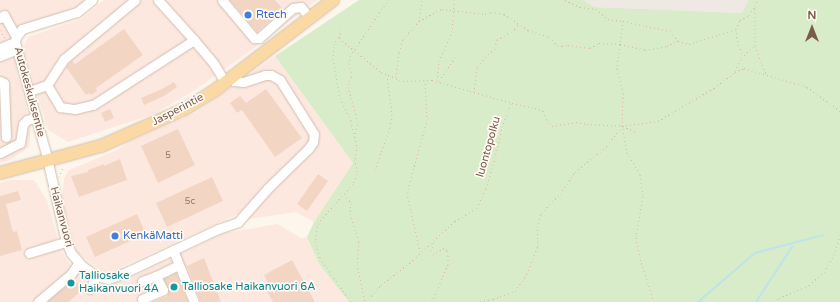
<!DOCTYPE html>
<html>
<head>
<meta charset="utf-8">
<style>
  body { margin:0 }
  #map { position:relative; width:840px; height:302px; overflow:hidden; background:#fdf6ec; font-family:"Varela Round",sans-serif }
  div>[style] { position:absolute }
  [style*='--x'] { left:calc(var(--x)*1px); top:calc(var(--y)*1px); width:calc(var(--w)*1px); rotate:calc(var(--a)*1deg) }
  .commercial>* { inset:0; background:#fde8e0 }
  .industrial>* { inset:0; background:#efe9e4 }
  .green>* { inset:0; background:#d8ecc9 }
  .stream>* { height:2px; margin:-1px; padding:0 1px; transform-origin:1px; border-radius:1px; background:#bfe3e8 }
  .building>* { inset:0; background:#f3d5c3 }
  .path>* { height:1px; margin-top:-0.5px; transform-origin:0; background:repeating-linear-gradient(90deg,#d9b8a5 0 1px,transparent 0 4px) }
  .roads { filter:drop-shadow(0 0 1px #d1beb0) drop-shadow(0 0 1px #d1beb0) }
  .minor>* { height:9px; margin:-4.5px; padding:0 4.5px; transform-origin:4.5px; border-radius:4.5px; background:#fff }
  .major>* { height:12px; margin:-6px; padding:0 6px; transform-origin:6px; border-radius:6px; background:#fbd9a5 }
  .dots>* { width:11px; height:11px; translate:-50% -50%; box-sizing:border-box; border:2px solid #fffaf3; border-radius:50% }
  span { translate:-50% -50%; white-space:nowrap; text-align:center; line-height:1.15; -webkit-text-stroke:3.5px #fffaf3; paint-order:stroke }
  .number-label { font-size:9px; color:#987a6a }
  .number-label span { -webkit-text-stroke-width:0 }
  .shop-label { font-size:11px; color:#366cbe }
  .left { translate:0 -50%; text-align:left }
  .street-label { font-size:11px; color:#7a5c4d }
  .culture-label { font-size:11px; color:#0d838f }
  .north { position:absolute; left:792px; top:8px; width:40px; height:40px; -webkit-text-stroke:3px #fffaf3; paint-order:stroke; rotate:0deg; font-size:11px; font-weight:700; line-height:16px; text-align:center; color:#7a5c4d }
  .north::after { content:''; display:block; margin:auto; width:14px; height:18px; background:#7a5c4d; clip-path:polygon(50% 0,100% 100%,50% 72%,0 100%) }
</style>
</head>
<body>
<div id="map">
  <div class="commercial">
    <div style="clip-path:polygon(0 0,86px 0,74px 9px,23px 27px,11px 46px,31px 126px,29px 147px,10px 160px,0 163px)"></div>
    <div style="clip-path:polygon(104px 0,317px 0,253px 49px,195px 90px,154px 114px,68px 142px,48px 130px,23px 48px,28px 37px,81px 19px)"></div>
    <div style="clip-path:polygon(275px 56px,353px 163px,314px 222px,296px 212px,242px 220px,240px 213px,108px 273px,103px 272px,76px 252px,62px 199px,64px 178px,69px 170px,117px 150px,131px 141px,195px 113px)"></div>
    <div style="clip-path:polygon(10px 180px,34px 180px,47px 200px,61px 250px,71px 266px,73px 264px,99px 284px,105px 285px,129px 278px,225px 233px,277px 224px,301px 238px,307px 237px,319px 264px,349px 302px,0 302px,0 183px)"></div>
  </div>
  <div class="industrial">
    <div style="clip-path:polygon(583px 0,748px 0,742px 13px,595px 7px)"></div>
  </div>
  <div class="green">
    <div style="clip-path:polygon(359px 0,583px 0,595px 7px,742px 13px,748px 0,840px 0,840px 302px,349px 302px,319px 264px,307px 237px,314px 222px,353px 163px,275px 56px)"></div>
  </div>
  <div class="stream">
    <div style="--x:698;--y:302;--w:75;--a:-40.7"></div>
    <div style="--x:755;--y:253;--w:70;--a:-14.8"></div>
    <div style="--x:756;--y:302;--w:66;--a:-56.8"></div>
  </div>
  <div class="building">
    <div style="clip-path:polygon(230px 0,275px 0,283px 9px,257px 32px)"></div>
    <div style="clip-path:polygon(124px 29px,143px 55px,96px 88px,97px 91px,91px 95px,89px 93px,86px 95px,66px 67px,72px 61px,75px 64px)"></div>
    <div style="clip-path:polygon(174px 82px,177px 87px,164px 96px,144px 105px,141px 98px,162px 89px)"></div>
    <div style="clip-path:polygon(266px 89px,302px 138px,275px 157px,242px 110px,237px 113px,230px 103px,240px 96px,246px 103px)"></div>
    <div style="clip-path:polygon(110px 109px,114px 118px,105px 122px,101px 113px)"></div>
    <div style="clip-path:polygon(178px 129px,195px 165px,158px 183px,141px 146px)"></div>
    <div style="clip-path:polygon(120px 159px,127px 180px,79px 197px,71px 176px,88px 172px,88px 170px,104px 164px,104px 166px)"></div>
    <div style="clip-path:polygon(318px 174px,328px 181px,307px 211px,297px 204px)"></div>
    <div style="clip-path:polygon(212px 177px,223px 201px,167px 227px,156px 203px)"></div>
    <div style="clip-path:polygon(18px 191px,21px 200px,6px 204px,13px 232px,17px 231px,22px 250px,0 256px,0 196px)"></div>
    <div style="clip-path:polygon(137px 214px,146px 234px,95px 257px,86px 237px)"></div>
    <div style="clip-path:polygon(204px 258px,221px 302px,201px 302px,187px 266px)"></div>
    <div style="clip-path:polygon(292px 260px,315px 302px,273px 302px,267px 291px,271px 289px,264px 275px)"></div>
    <div style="clip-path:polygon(176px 273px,188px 302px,153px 302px,168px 296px,168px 288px,164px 279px)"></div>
    <div style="clip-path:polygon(74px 279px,83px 289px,69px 302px,47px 302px)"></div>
  </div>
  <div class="path">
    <div style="--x:565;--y:0;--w:17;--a:25"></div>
    <div style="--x:580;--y:7;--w:16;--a:7"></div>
    <div style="--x:596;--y:9;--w:16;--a:40"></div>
    <div style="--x:608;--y:19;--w:14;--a:8"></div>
    <div style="--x:419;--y:21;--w:21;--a:-82"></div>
    <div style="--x:341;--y:29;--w:9;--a:103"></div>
    <div style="--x:339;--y:38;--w:7;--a:135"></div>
    <div style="--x:334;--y:43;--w:16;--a:94"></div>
    <div style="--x:333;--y:59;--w:40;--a:80"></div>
    <div style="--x:340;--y:98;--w:25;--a:64"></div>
    <div style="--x:351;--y:121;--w:26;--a:77"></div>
    <div style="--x:357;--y:146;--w:13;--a:99"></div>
    <div style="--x:355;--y:159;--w:15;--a:82"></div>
    <div style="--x:357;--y:174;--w:11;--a:112"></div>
    <div style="--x:353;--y:184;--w:52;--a:131.9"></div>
    <div style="--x:318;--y:223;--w:18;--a:99"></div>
    <div style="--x:315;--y:241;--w:18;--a:74"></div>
    <div style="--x:320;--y:258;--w:54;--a:54.8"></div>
    <div style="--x:736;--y:29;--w:16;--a:83"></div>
    <div style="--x:738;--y:45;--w:11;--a:63"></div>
    <div style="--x:0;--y:30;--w:9;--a:58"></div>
    <div style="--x:339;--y:38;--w:54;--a:39"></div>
    <div style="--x:381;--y:72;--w:24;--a:22"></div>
    <div style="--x:403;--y:81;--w:29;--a:-2"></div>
    <div style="--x:432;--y:80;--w:83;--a:16"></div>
    <div style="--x:512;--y:103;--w:24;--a:12"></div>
    <div style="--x:535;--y:108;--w:9;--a:21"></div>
    <div style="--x:543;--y:111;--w:10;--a:66"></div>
    <div style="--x:547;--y:120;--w:8;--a:50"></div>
    <div style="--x:552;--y:126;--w:24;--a:-9"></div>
    <div style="--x:576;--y:122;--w:11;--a:10"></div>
    <div style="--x:587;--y:124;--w:35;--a:3"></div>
    <div style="--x:622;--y:126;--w:36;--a:-8"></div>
    <div style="--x:658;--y:121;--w:65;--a:-30.5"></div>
    <div style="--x:714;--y:88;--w:26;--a:-37"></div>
    <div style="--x:735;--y:72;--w:10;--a:-24"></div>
    <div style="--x:744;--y:68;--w:66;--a:16.8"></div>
    <div style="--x:807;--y:87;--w:41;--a:36"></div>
    <div style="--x:755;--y:46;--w:30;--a:69"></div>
    <div style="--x:735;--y:71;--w:14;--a:-65"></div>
    <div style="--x:741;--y:58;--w:19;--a:-43"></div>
    <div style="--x:755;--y:45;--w:39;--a:-90"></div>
    <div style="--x:755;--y:6;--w:6;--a:-72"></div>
    <div style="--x:396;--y:77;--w:25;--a:-83"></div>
    <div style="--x:399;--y:52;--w:14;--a:-73"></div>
    <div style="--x:403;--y:39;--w:24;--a:-48"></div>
    <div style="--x:419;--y:21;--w:26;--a:-28"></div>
    <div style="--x:442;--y:9;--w:43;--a:6.6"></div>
    <div style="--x:485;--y:14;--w:6;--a:-18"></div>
    <div style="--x:491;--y:12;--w:13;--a:9"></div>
    <div style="--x:504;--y:14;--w:29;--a:34"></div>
    <div style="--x:528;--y:30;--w:22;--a:18"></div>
    <div style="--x:549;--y:37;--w:11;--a:45"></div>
    <div style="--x:557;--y:45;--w:5;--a:11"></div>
    <div style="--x:562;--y:46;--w:6;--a:-9"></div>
    <div style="--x:568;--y:45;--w:22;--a:8"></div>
    <div style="--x:590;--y:48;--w:10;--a:-29"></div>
    <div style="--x:599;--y:43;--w:21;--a:3"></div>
    <div style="--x:620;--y:44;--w:26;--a:13"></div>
    <div style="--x:645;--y:50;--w:22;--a:-10"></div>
    <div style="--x:667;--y:46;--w:12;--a:-31"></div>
    <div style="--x:437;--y:80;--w:19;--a:-84"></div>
    <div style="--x:439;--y:61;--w:32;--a:-66"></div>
    <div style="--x:452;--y:32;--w:32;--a:-86"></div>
    <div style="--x:439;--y:81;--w:30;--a:-56"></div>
    <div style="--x:474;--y:92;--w:26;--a:-83"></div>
    <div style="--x:477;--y:66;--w:25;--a:-45"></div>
    <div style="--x:495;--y:48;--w:8;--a:-76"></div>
    <div style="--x:497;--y:40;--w:21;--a:-31"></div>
    <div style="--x:515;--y:29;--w:6;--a:-59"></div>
    <div style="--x:623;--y:126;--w:14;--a:25"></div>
    <div style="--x:355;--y:137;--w:15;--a:-79"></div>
    <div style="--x:358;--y:122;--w:35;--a:-106"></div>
    <div style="--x:348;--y:88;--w:7;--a:-82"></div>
    <div style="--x:349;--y:81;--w:6;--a:-59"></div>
    <div style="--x:352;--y:76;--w:12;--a:-104"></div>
    <div style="--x:349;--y:64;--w:8;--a:-83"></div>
    <div style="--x:350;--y:56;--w:68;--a:-55.8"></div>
    <div style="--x:375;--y:170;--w:46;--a:-70.8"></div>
    <div style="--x:390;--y:127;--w:12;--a:-81"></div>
    <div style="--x:392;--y:115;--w:40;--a:-97.1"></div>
    <div style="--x:59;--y:177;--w:11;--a:-68"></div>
    <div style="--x:344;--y:194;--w:11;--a:52"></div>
    <div style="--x:351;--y:203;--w:11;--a:95"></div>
    <div style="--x:350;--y:214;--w:29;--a:72"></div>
    <div style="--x:359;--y:242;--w:22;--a:95"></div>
    <div style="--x:357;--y:264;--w:39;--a:78"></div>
    <div style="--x:420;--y:252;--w:60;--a:-102.4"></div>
    <div style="--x:407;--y:193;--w:76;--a:-74.7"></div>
    <div style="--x:427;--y:120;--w:40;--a:-92.9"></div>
    <div style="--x:366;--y:302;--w:23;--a:-49"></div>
    <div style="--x:381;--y:285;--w:41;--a:-38"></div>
    <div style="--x:413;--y:260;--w:57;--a:-42.9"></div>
    <div style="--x:455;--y:221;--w:26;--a:-31"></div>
    <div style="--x:477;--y:208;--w:22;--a:-66"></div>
    <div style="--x:486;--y:188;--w:31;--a:-73"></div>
    <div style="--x:495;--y:158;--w:32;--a:-77"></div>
    <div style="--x:502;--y:127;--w:25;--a:-69"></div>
    <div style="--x:432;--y:302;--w:41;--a:-67.2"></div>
    <div style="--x:448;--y:264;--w:9;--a:-90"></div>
    <div style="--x:448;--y:255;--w:5;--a:-101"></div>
    <div style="--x:447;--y:250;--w:4;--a:-146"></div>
    <div style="--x:444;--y:248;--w:12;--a:149"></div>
    <div style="--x:434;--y:254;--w:4;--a:-135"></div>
    <div style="--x:431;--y:251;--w:11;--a:-75"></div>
    <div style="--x:476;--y:302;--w:17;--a:-10"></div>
    <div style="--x:493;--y:299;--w:23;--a:-20"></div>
    <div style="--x:515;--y:291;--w:21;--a:-55"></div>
    <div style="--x:527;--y:274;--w:30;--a:-69"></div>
    <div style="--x:538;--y:246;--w:19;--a:-93"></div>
    <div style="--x:537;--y:227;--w:15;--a:-74"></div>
    <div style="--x:541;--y:213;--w:27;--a:-45"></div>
    <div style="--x:560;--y:194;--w:27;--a:-56"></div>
    <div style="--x:575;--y:172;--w:41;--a:-39.1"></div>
    <div style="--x:607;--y:146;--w:25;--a:-53"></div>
    <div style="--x:654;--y:302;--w:46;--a:-107.7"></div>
    <div style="--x:640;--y:258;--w:21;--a:-101"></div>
    <div style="--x:636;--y:237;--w:43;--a:-80.5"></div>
    <div style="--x:643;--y:195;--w:21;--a:-98"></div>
    <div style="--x:640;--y:174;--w:25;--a:-122"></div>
    <div style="--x:627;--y:153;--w:27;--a:-100"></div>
    <div style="--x:622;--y:126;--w:33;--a:-88"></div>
    <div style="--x:623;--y:93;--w:25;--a:-104"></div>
    <div style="--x:617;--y:69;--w:48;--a:-82.9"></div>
    <div style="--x:623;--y:21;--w:48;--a:12"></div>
    <div style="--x:670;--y:31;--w:13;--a:51"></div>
    <div style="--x:678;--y:41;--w:11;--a:15"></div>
    <div style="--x:689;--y:44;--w:49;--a:-17.7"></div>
    <div style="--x:736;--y:29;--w:10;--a:-66"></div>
    <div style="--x:740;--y:20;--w:10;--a:-29"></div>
    <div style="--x:749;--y:15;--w:11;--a:-56"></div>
    <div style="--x:774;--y:302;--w:6;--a:-39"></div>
    <div style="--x:779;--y:298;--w:33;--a:-23"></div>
    <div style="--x:809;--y:285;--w:20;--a:-41"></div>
    <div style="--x:824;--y:272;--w:20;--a:-60"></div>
    <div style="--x:834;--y:255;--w:21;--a:-73"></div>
  </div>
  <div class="roads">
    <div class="minor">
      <div style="--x:92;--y:0;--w:19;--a:141"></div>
      <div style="--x:77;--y:12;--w:58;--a:162.8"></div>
      <div style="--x:22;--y:29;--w:10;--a:127"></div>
      <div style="--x:16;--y:37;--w:5;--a:101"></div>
      <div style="--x:15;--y:42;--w:116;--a:74.5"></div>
      <div style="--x:46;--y:154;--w:90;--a:77.2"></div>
      <div style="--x:66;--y:242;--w:12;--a:66"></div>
      <div style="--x:71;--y:253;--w:16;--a:50"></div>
      <div style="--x:81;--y:265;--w:19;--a:36"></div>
      <div style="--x:96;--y:276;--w:12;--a:14"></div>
      <div style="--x:108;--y:279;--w:15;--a:-20"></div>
      <div style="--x:122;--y:274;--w:106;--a:-25.1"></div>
      <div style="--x:218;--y:229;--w:21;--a:-19"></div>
      <div style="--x:238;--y:222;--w:45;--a:-48.6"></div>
      <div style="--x:268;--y:188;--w:56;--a:-44.3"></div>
      <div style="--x:308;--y:149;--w:9;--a:-54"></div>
      <div style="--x:313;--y:142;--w:8;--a:-83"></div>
      <div style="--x:314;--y:134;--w:64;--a:-122.2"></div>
      <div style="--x:280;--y:80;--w:10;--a:-151"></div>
      <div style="--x:271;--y:75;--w:6;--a:180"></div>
      <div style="--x:265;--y:75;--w:23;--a:162"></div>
      <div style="--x:243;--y:82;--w:9;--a:-174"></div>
      <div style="--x:234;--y:81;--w:4;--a:-135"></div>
      <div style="--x:158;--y:0;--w:54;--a:48"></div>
      <div style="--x:222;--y:0;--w:50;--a:49.9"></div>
      <div style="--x:254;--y:38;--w:5;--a:0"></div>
      <div style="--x:259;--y:38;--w:45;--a:-41.4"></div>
      <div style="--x:293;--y:8;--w:8;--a:-7"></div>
      <div style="--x:301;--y:7;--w:14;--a:51"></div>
      <div style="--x:0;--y:18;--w:5;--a:-37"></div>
      <div style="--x:4;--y:15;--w:25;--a:61"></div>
      <div style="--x:0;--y:48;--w:16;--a:-22"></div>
      <div style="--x:0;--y:56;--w:18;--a:-22"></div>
      <div style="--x:0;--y:81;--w:4;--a:27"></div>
      <div style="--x:4;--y:83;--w:54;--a:87.9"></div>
      <div style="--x:47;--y:85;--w:26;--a:59"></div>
      <div style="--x:60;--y:107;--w:15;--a:8"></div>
      <div style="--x:75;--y:109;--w:18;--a:-13"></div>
      <div style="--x:93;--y:105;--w:120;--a:-32.8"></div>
      <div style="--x:194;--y:40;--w:31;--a:50"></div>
      <div style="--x:214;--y:64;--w:21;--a:59"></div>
      <div style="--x:29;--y:91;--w:19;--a:-18"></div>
      <div style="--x:47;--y:85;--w:31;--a:-57"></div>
      <div style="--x:64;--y:59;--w:92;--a:-39.7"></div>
      <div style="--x:0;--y:153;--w:22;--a:-27"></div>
      <div style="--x:20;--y:143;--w:19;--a:-81"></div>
      <div style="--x:23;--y:124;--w:6;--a:-45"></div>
      <div style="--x:27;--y:120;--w:9;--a:-18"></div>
      <div style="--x:173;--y:250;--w:56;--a:68"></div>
      <div style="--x:29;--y:253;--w:39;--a:-17"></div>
      <div style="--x:156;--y:276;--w:25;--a:-26"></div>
      <div style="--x:90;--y:289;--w:14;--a:-65"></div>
      <div style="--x:142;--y:299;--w:23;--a:-23"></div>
      <div style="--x:163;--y:290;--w:16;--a:-117"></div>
      <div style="--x:156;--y:276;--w:15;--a:160"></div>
      <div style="--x:38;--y:302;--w:43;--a:-40.3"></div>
      <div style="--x:71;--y:274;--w:14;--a:-56"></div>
    </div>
    <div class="major">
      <div style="--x:0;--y:173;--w:105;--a:-15"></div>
      <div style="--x:101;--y:146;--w:92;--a:-23.8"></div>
      <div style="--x:185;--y:109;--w:34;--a:-32"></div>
      <div style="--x:214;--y:91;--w:150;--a:-37.4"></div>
    </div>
  </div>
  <div class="dots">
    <div style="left:248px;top:15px;background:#3f7fe0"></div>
    <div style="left:115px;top:236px;background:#3f7fe0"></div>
    <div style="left:71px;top:283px;background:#0f9aa8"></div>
    <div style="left:174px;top:287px;background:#0f9aa8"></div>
  </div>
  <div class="number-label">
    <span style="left:168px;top:156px">5</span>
    <span style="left:190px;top:202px">5c</span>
  </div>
  <div class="shop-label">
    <span class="left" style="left:256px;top:15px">Rtech</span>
    <span class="left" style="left:123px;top:236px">KenkäMatti</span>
  </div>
  <div class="street-label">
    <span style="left:29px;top:92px;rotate:75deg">Autokeskuksentie</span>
    <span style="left:178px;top:110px;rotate:-28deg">Jasperintie</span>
    <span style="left:489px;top:147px;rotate:-74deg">luontopolku</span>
    <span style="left:61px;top:217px;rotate:75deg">Haikanvuori</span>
  </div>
  <div class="culture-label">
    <span class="left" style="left:79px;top:283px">Talliosake<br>Haikanvuori 4A</span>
    <span class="left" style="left:182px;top:287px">Talliosake Haikanvuori 6A</span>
  </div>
  <div class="north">N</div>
</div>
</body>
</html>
